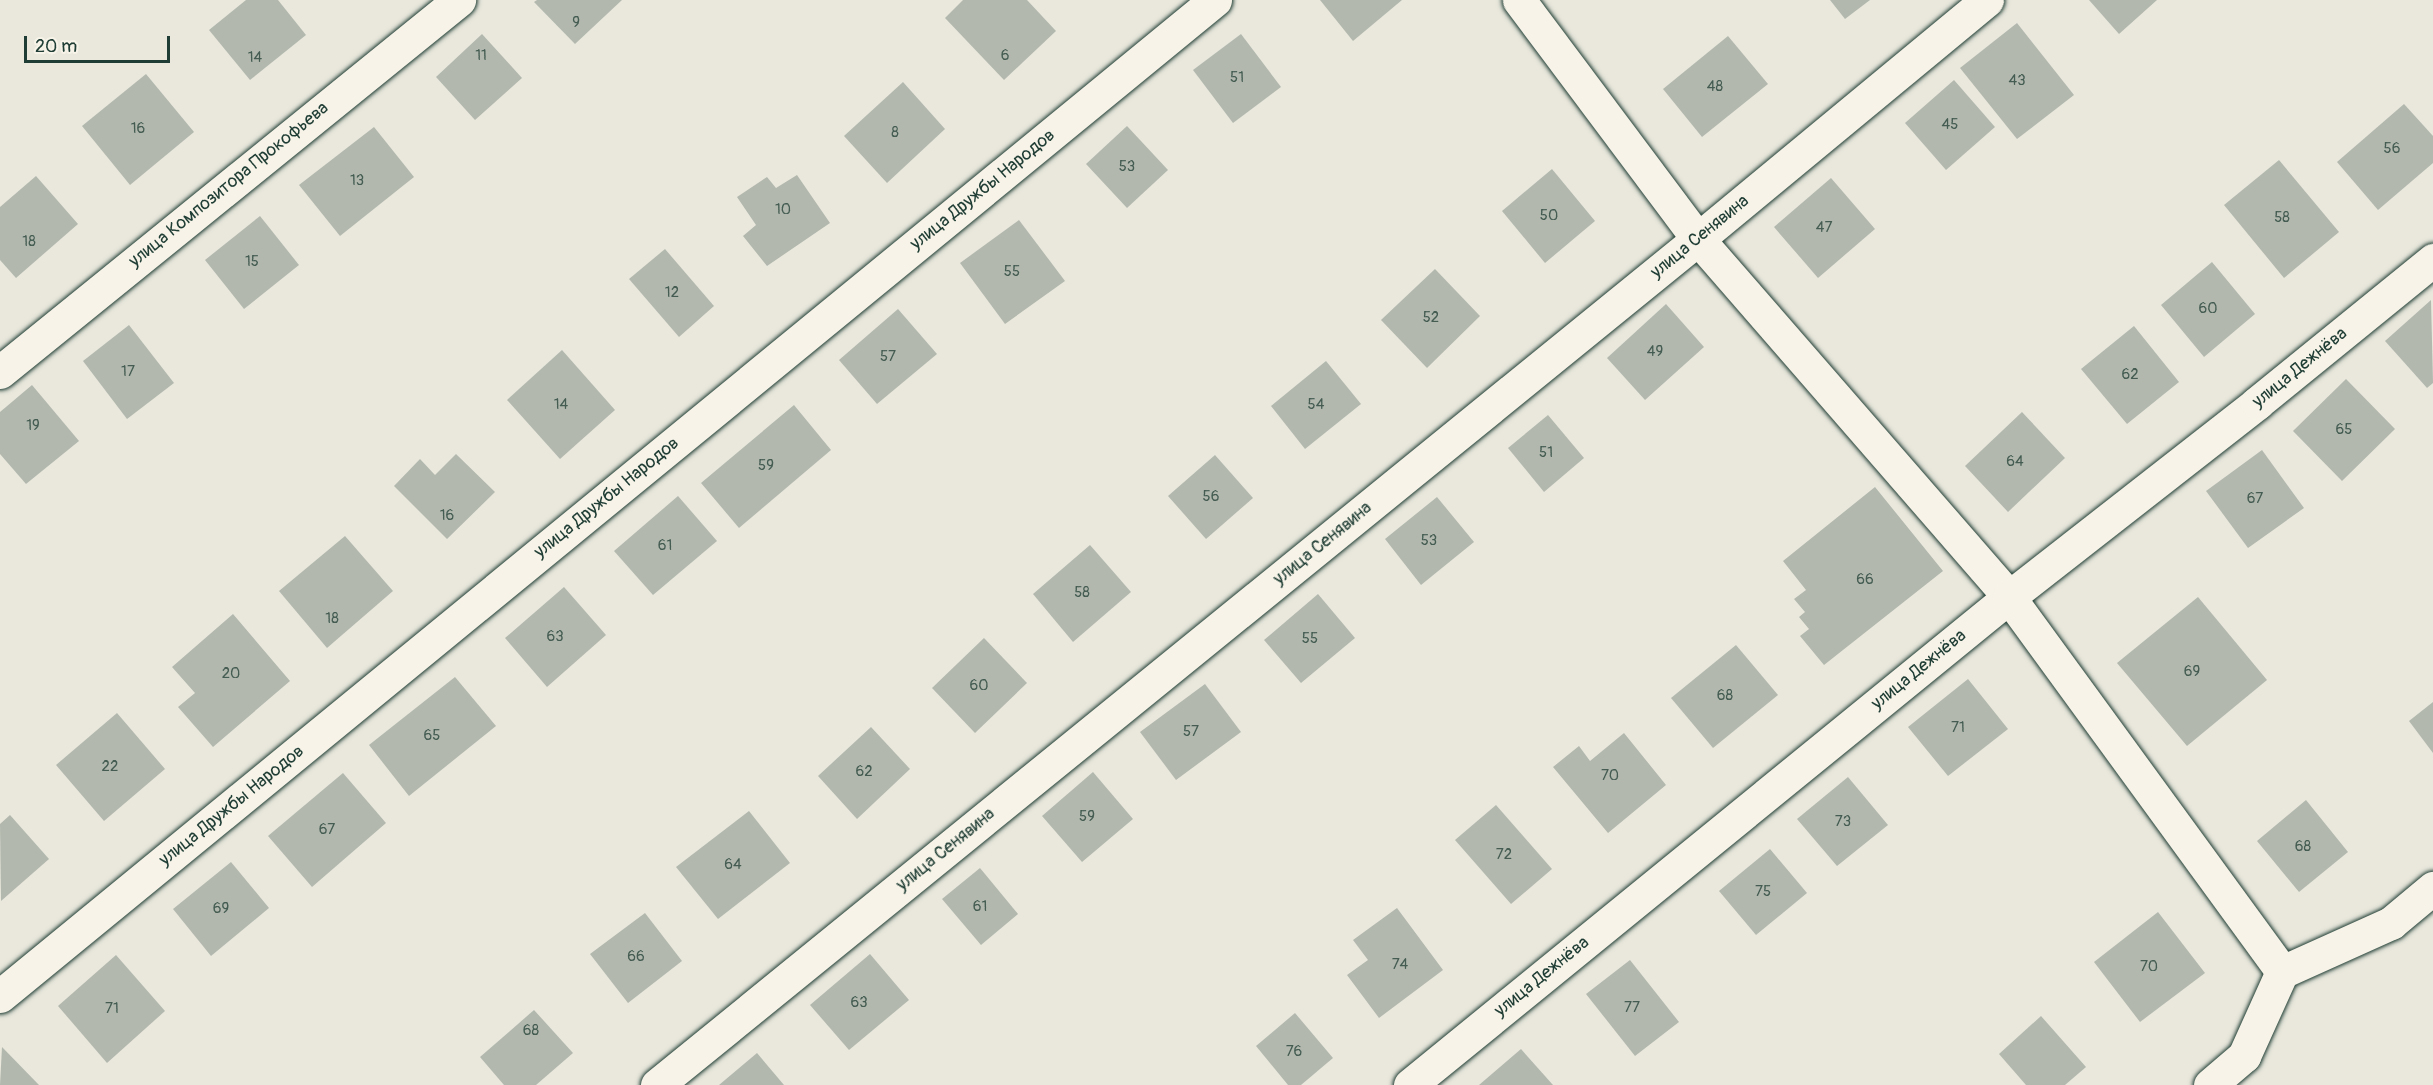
<!DOCTYPE html>
<html>
<head>
<meta charset="utf-8">
<style>
  body { margin:0 }
  #map { position:relative; width:2433px; height:1085px; overflow:hidden; background:#eae8dd; font-family:Pangolin,sans-serif }
  div>[style] { position:absolute }
  [style*='--x'] { left:calc(var(--x)*1px); top:calc(var(--y)*1px); width:calc(var(--w)*1px); rotate:calc(var(--a)*1deg) }
  .building>* { inset:0; background:#b2b8ae }
  .roads { filter:drop-shadow(0 0 2px #1f3d34) drop-shadow(0 0 2px #1f3d34) }
  .minor>* { height:33px; margin:-16.5px; padding:0 16.5px; transform-origin:16.5px; border-radius:16.5px; background:#f7f3e8 }
  span { translate:-50% -50%; white-space:nowrap; text-align:center; line-height:1.15; -webkit-text-stroke:4.5px #f7f3e8; paint-order:stroke }
  .number-label { font-size:15px; color:#445c52 }
  .number-label span { -webkit-text-stroke-width:0 }
  .street-label { font-size:18px; color:#1f3d34 }
  .scale { position:absolute; left:24px; top:36px; width:146px; height:27px; box-sizing:border-box; border:3px solid #1f3d34; border-top:0; padding-left:8px; font-size:18px; line-height:21px; white-space:nowrap; color:#1f3d34; -webkit-text-stroke:4px #f7f3e8; paint-order:stroke }
</style>
</head>
<body>
<div id="map">
  <div class="building">
    <div style="clip-path:polygon(246px 0,278px 0,306px 35px,250px 80px,209px 30px)"></div>
    <div style="clip-path:polygon(537px 0,622px 0,575px 44px,534px 2px)"></div>
    <div style="clip-path:polygon(963px 0,1027px 0,1056px 31px,1004px 80px,945px 18px)"></div>
    <div style="clip-path:polygon(1320px 0,1402px 0,1353px 41px)"></div>
    <div style="clip-path:polygon(1830px 0,1870px 0,1845px 19px)"></div>
    <div style="clip-path:polygon(2089px 0,2157px 0,2119px 34px)"></div>
    <div style="clip-path:polygon(2017px 23px,2074px 95px,2017px 139px,1960px 68px)"></div>
    <div style="clip-path:polygon(482px 34px,522px 78px,475px 120px,436px 77px)"></div>
    <div style="clip-path:polygon(1241px 34px,1281px 87px,1233px 123px,1193px 70px)"></div>
    <div style="clip-path:polygon(1728px 36px,1768px 84px,1702px 137px,1663px 89px)"></div>
    <div style="clip-path:polygon(146px 74px,194px 132px,130px 185px,82px 126px)"></div>
    <div style="clip-path:polygon(1954px 80px,1995px 127px,1946px 170px,1905px 123px)"></div>
    <div style="clip-path:polygon(903px 82px,945px 129px,887px 183px,844px 136px)"></div>
    <div style="clip-path:polygon(2404px 104px,2433px 136px,2433px 163px,2378px 210px,2337px 162px)"></div>
    <div style="clip-path:polygon(1127px 126px,1168px 170px,1127px 208px,1086px 164px)"></div>
    <div style="clip-path:polygon(374px 127px,414px 177px,340px 236px,299px 185px)"></div>
    <div style="clip-path:polygon(2279px 160px,2339px 232px,2284px 278px,2224px 205px)"></div>
    <div style="clip-path:polygon(1552px 169px,1595px 221px,1545px 263px,1502px 211px)"></div>
    <div style="clip-path:polygon(797px 175px,830px 223px,767px 266px,743px 236px,756px 225px,737px 197px,767px 177px,776px 188px)"></div>
    <div style="clip-path:polygon(36px 176px,78px 224px,16px 278px,0 260px,0 207px)"></div>
    <div style="clip-path:polygon(1831px 178px,1875px 229px,1818px 278px,1774px 227px)"></div>
    <div style="clip-path:polygon(260px 216px,299px 265px,244px 309px,205px 260px)"></div>
    <div style="clip-path:polygon(1019px 220px,1065px 281px,1005px 324px,960px 263px)"></div>
    <div style="clip-path:polygon(665px 249px,714px 306px,679px 337px,629px 279px)"></div>
    <div style="clip-path:polygon(2212px 262px,2255px 314px,2204px 357px,2161px 305px)"></div>
    <div style="clip-path:polygon(1435px 269px,1480px 316px,1427px 368px,1381px 320px)"></div>
    <div style="clip-path:polygon(2431px 300px,2433px 383px,2427px 388px,2385px 341px)"></div>
    <div style="clip-path:polygon(1666px 304px,1704px 347px,1645px 400px,1607px 358px)"></div>
    <div style="clip-path:polygon(898px 309px,937px 354px,877px 404px,839px 360px)"></div>
    <div style="clip-path:polygon(129px 325px,174px 383px,127px 419px,83px 361px)"></div>
    <div style="clip-path:polygon(2134px 326px,2179px 382px,2127px 424px,2081px 369px)"></div>
    <div style="clip-path:polygon(562px 350px,615px 410px,560px 459px,507px 400px)"></div>
    <div style="clip-path:polygon(1326px 361px,1361px 404px,1305px 449px,1271px 406px)"></div>
    <div style="clip-path:polygon(2346px 379px,2395px 429px,2342px 481px,2293px 431px)"></div>
    <div style="clip-path:polygon(32px 385px,79px 441px,26px 484px,0 454px,0 412px)"></div>
    <div style="clip-path:polygon(794px 405px,831px 450px,739px 528px,701px 483px)"></div>
    <div style="clip-path:polygon(2022px 412px,2065px 458px,2008px 512px,1965px 466px)"></div>
    <div style="clip-path:polygon(1548px 415px,1584px 458px,1544px 492px,1508px 448px)"></div>
    <div style="clip-path:polygon(2262px 450px,2304px 508px,2248px 548px,2206px 491px)"></div>
    <div style="clip-path:polygon(456px 454px,495px 492px,447px 539px,394px 486px,420px 459px,435px 475px)"></div>
    <div style="clip-path:polygon(1215px 455px,1253px 498px,1206px 539px,1168px 496px)"></div>
    <div style="clip-path:polygon(1875px 487px,1943px 571px,1824px 665px,1800px 636px,1809px 629px,1799px 617px,1805px 612px,1794px 599px,1806px 590px,1783px 561px)"></div>
    <div style="clip-path:polygon(678px 496px,717px 541px,653px 595px,614px 551px)"></div>
    <div style="clip-path:polygon(1437px 497px,1474px 542px,1421px 585px,1385px 539px)"></div>
    <div style="clip-path:polygon(345px 536px,393px 591px,327px 648px,279px 591px)"></div>
    <div style="clip-path:polygon(1090px 545px,1131px 592px,1073px 642px,1033px 594px)"></div>
    <div style="clip-path:polygon(564px 587px,606px 635px,547px 687px,505px 638px)"></div>
    <div style="clip-path:polygon(1318px 594px,1355px 638px,1301px 683px,1264px 640px)"></div>
    <div style="clip-path:polygon(2198px 597px,2267px 680px,2187px 746px,2117px 663px)"></div>
    <div style="clip-path:polygon(233px 614px,290px 681px,213px 747px,178px 707px,195px 693px,172px 667px)"></div>
    <div style="clip-path:polygon(984px 638px,1027px 683px,975px 733px,932px 688px)"></div>
    <div style="clip-path:polygon(1736px 645px,1778px 695px,1713px 748px,1671px 698px)"></div>
    <div style="clip-path:polygon(455px 677px,496px 726px,409px 796px,369px 745px)"></div>
    <div style="clip-path:polygon(1968px 679px,2008px 729px,1948px 776px,1908px 727px)"></div>
    <div style="clip-path:polygon(1205px 684px,1241px 732px,1176px 780px,1140px 732px)"></div>
    <div style="clip-path:polygon(2433px 702px,2433px 753px,2409px 721px)"></div>
    <div style="clip-path:polygon(117px 713px,165px 769px,104px 821px,56px 765px)"></div>
    <div style="clip-path:polygon(871px 727px,910px 769px,857px 819px,818px 776px)"></div>
    <div style="clip-path:polygon(1624px 733px,1666px 785px,1608px 833px,1553px 767px,1579px 746px,1590px 761px)"></div>
    <div style="clip-path:polygon(1093px 772px,1133px 819px,1082px 862px,1042px 816px)"></div>
    <div style="clip-path:polygon(343px 773px,386px 823px,312px 887px,268px 836px)"></div>
    <div style="clip-path:polygon(1848px 777px,1888px 825px,1837px 866px,1797px 819px)"></div>
    <div style="clip-path:polygon(2306px 800px,2348px 852px,2299px 892px,2257px 841px)"></div>
    <div style="clip-path:polygon(1496px 805px,1552px 869px,1511px 904px,1455px 840px)"></div>
    <div style="clip-path:polygon(749px 811px,790px 863px,718px 919px,676px 867px)"></div>
    <div style="clip-path:polygon(10px 815px,49px 859px,1px 901px,0 824px)"></div>
    <div style="clip-path:polygon(1770px 849px,1807px 893px,1756px 935px,1719px 891px)"></div>
    <div style="clip-path:polygon(231px 862px,269px 908px,211px 956px,173px 909px)"></div>
    <div style="clip-path:polygon(980px 868px,1018px 914px,981px 945px,942px 899px)"></div>
    <div style="clip-path:polygon(1397px 908px,1443px 970px,1379px 1018px,1347px 975px,1368px 960px,1353px 940px)"></div>
    <div style="clip-path:polygon(2158px 912px,2205px 973px,2140px 1022px,2094px 962px)"></div>
    <div style="clip-path:polygon(645px 913px,682px 961px,628px 1003px,590px 954px)"></div>
    <div style="clip-path:polygon(870px 954px,909px 1000px,849px 1050px,810px 1005px)"></div>
    <div style="clip-path:polygon(116px 955px,165px 1011px,107px 1063px,58px 1006px)"></div>
    <div style="clip-path:polygon(1630px 960px,1679px 1022px,1635px 1056px,1586px 994px)"></div>
    <div style="clip-path:polygon(534px 1010px,573px 1053px,536px 1085px,504px 1085px,480px 1057px)"></div>
    <div style="clip-path:polygon(1295px 1013px,1333px 1058px,1301px 1085px,1288px 1085px,1256px 1046px)"></div>
    <div style="clip-path:polygon(2041px 1016px,2086px 1067px,2065px 1085px,2026px 1085px,1999px 1054px)"></div>
    <div style="clip-path:polygon(2px 1047px,39px 1085px,0 1085px)"></div>
    <div style="clip-path:polygon(1521px 1049px,1553px 1085px,1479px 1085px)"></div>
    <div style="clip-path:polygon(757px 1053px,784px 1085px,719px 1085px)"></div>
  </div>
  <div class="roads">
    <div class="minor">
      <div style="--x:1519;--y:0;--w:299;--a:53.2"></div>
      <div style="--x:1698;--y:239;--w:474;--a:49"></div>
      <div style="--x:2009;--y:597;--w:464;--a:53.9"></div>
      <div style="--x:0;--y:372;--w:591;--a:-39.02"></div>
      <div style="--x:0;--y:996;--w:1571;--a:-39.34"></div>
      <div style="--x:657;--y:1085;--w:1341;--a:-39.1"></div>
      <div style="--x:1698;--y:239;--w:375;--a:-39.6"></div>
      <div style="--x:1410;--y:1085;--w:773;--a:-39.17"></div>
      <div style="--x:2009;--y:597;--w:315;--a:-38"></div>
      <div style="--x:2257;--y:403;--w:227;--a:-39.1"></div>
      <div style="--x:2210;--y:1085;--w:45;--a:-40.5"></div>
      <div style="--x:2244;--y:1056;--w:92;--a:-65.7"></div>
      <div style="--x:2282;--y:972;--w:120;--a:-24.2"></div>
      <div style="--x:2391;--y:923;--w:55;--a:-39.8"></div>
    </div>
  </div>
  <div class="number-label">
    <span style="left:576px;top:23px">9</span>
    <span style="left:481px;top:56px">11</span>
    <span style="left:1005px;top:56px">6</span>
    <span style="left:255px;top:58px">14</span>
    <span style="left:1237px;top:78px">51</span>
    <span style="left:2017px;top:81px">43</span>
    <span style="left:1715px;top:87px">48</span>
    <span style="left:1950px;top:125px">45</span>
    <span style="left:138px;top:129px">16</span>
    <span style="left:895px;top:133px">8</span>
    <span style="left:2392px;top:149px">56</span>
    <span style="left:1127px;top:167px">53</span>
    <span style="left:357px;top:181px">13</span>
    <span style="left:783px;top:210px">10</span>
    <span style="left:1549px;top:216px">50</span>
    <span style="left:2282px;top:218px">58</span>
    <span style="left:1824px;top:228px">47</span>
    <span style="left:29px;top:242px">18</span>
    <span style="left:252px;top:262px">15</span>
    <span style="left:1012px;top:272px">55</span>
    <span style="left:672px;top:293px">12</span>
    <span style="left:2208px;top:309px">60</span>
    <span style="left:1431px;top:318px">52</span>
    <span style="left:1655px;top:352px">49</span>
    <span style="left:888px;top:357px">57</span>
    <span style="left:128px;top:372px">17</span>
    <span style="left:2130px;top:375px">62</span>
    <span style="left:561px;top:405px">14</span>
    <span style="left:1316px;top:405px">54</span>
    <span style="left:33px;top:426px">19</span>
    <span style="left:2344px;top:430px">65</span>
    <span style="left:1546px;top:453px">51</span>
    <span style="left:2015px;top:462px">64</span>
    <span style="left:766px;top:466px">59</span>
    <span style="left:1211px;top:497px">56</span>
    <span style="left:2255px;top:499px">67</span>
    <span style="left:447px;top:516px">16</span>
    <span style="left:1429px;top:541px">53</span>
    <span style="left:665px;top:546px">61</span>
    <span style="left:1865px;top:580px">66</span>
    <span style="left:1082px;top:593px">58</span>
    <span style="left:332px;top:619px">18</span>
    <span style="left:555px;top:637px">63</span>
    <span style="left:1310px;top:639px">55</span>
    <span style="left:2192px;top:672px">69</span>
    <span style="left:231px;top:674px">20</span>
    <span style="left:979px;top:686px">60</span>
    <span style="left:1725px;top:696px">68</span>
    <span style="left:1958px;top:728px">71</span>
    <span style="left:1191px;top:732px">57</span>
    <span style="left:432px;top:736px">65</span>
    <span style="left:110px;top:767px">22</span>
    <span style="left:864px;top:772px">62</span>
    <span style="left:1610px;top:776px">70</span>
    <span style="left:1087px;top:817px">59</span>
    <span style="left:1843px;top:822px">73</span>
    <span style="left:327px;top:830px">67</span>
    <span style="left:2303px;top:847px">68</span>
    <span style="left:1504px;top:855px">72</span>
    <span style="left:733px;top:865px">64</span>
    <span style="left:1763px;top:892px">75</span>
    <span style="left:980px;top:907px">61</span>
    <span style="left:221px;top:909px">69</span>
    <span style="left:636px;top:957px">66</span>
    <span style="left:1400px;top:965px">74</span>
    <span style="left:2149px;top:967px">70</span>
    <span style="left:859px;top:1003px">63</span>
    <span style="left:1632px;top:1008px">77</span>
    <span style="left:112px;top:1009px">71</span>
    <span style="left:531px;top:1031px">68</span>
    <span style="left:1294px;top:1052px">76</span>
  </div>
  <div class="street-label">
    <span style="left:229px;top:185px;rotate:-39deg">улица Композитора Прокофьева</span>
    <span style="left:983px;top:190px;rotate:-39deg">улица Дружбы Народов</span>
    <span style="left:1700px;top:237px;rotate:-39deg">улица Сенявина</span>
    <span style="left:2300px;top:368px;rotate:-39deg">улица Дежнёва</span>
    <span style="left:607px;top:498px;rotate:-39deg">улица Дружбы Народов</span>
    <span style="left:1323px;top:544px;rotate:-39deg">улица Сенявина</span>
    <span style="left:1919px;top:670px;rotate:-39deg">улица Дежнёва</span>
    <span style="left:232px;top:806px;rotate:-39deg">улица Дружбы Народов</span>
    <span style="left:946px;top:850px;rotate:-39deg">улица Сенявина</span>
    <span style="left:1542px;top:977px;rotate:-39deg">улица Дежнёва</span>
  </div>
  <div class="scale">20 m</div>
</div>
</body>
</html>
